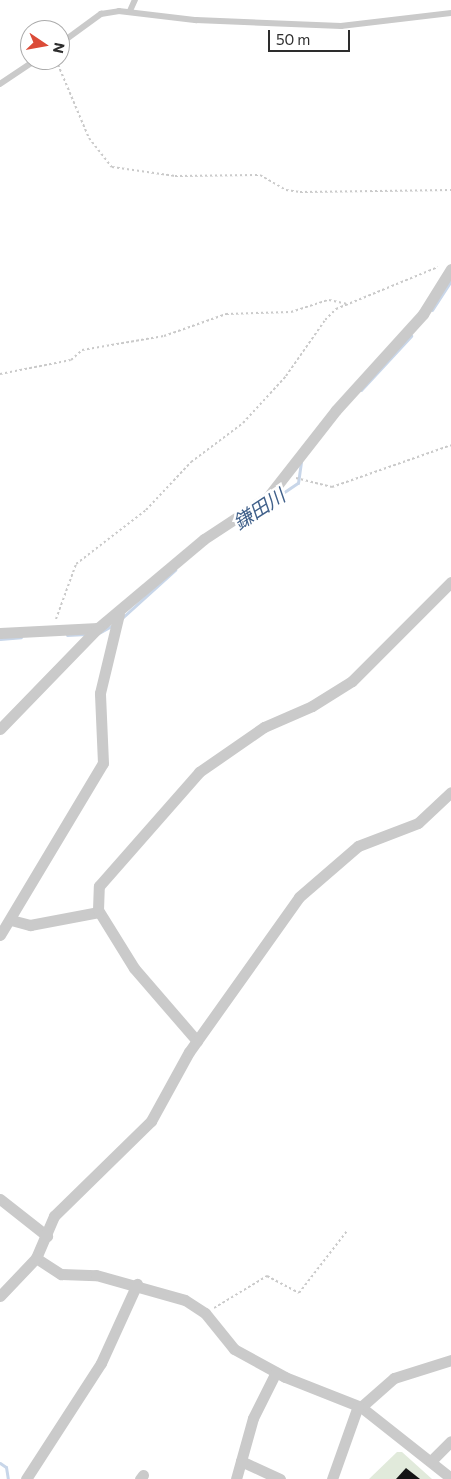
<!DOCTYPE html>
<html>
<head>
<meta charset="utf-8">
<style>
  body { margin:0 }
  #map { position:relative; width:451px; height:1479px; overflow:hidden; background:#fff; font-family:Commissioner,"Noto Sans JP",sans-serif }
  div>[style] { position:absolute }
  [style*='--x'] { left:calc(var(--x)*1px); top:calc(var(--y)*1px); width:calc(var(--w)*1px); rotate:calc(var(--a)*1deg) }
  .green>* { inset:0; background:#e1eadb }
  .stream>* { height:3px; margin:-1.5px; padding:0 1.5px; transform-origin:1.5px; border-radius:1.5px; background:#c8d6e9 }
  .building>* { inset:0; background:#141414 }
  .path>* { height:2px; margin-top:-1px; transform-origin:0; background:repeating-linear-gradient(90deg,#cacaca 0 2.5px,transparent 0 5px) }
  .lane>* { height:5.5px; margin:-2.75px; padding:0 2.75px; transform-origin:2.75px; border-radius:2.75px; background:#cacaca }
  .street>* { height:11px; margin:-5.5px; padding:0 5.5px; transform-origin:5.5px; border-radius:5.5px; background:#cacaca }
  span { translate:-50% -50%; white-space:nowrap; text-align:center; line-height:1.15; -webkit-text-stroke:5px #fff; paint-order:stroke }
  .water-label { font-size:19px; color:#40608a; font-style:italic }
  .north { position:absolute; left:20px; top:20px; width:50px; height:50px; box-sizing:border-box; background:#fff; border:1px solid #ababab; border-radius:50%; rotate:102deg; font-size:14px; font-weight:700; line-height:20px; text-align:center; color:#2d2d2d }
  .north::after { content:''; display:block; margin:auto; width:18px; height:22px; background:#db4b38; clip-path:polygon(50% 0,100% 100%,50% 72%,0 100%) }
  .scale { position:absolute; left:268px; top:30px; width:82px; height:22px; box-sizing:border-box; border:2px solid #2d2d2d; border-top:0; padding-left:6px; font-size:15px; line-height:18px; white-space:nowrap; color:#2d2d2d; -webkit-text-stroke:4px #fff; paint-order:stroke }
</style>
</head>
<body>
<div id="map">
  <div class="green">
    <div style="clip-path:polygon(397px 1452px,402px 1452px,432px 1479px,369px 1479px)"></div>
  </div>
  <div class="stream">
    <div style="--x:432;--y:310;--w:35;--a:-57"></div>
    <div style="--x:361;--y:390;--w:74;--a:-47.2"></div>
    <div style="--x:271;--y:501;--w:32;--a:-34"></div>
    <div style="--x:298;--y:483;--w:21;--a:-82"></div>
    <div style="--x:122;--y:618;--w:72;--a:-42.2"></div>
    <div style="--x:97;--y:634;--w:18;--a:-29"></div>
    <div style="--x:67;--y:635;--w:19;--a:-3"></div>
    <div style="--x:0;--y:639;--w:21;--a:-5"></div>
    <div style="--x:0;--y:1463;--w:7;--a:34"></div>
    <div style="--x:6;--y:1467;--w:12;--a:81"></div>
  </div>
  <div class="building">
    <div style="clip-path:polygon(406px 1468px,420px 1479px,396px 1479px)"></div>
  </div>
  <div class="path">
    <div style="--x:56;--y:60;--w:85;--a:67.1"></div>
    <div style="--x:89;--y:138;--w:37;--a:52"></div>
    <div style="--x:112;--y:167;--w:64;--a:8.1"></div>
    <div style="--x:175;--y:176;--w:85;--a:-0.7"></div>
    <div style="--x:260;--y:175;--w:30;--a:30"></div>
    <div style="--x:286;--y:190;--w:14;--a:8"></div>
    <div style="--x:300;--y:192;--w:151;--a:-0.8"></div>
    <div style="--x:0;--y:374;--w:72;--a:-11.2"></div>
    <div style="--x:71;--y:360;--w:15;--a:-42"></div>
    <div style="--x:82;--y:350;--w:83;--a:-9.7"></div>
    <div style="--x:164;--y:336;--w:66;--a:-19.5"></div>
    <div style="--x:226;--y:314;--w:65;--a:-1.8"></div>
    <div style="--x:291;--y:312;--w:40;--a:-18"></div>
    <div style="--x:329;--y:300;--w:19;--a:12"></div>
    <div style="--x:296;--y:478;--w:37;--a:14"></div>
    <div style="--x:332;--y:487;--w:126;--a:-19.4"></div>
    <div style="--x:56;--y:619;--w:59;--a:-70"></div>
    <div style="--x:76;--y:564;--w:88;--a:-37.6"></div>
    <div style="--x:146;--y:510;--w:66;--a:-46.8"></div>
    <div style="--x:191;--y:462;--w:65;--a:-36.9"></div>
    <div style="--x:243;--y:423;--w:64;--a:-47.5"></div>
    <div style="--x:286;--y:376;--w:68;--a:-55.1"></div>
    <div style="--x:325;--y:320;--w:16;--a:-45"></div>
    <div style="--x:336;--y:309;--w:110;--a:-22.4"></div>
    <div style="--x:214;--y:1308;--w:62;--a:-31.1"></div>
    <div style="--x:267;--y:1276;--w:36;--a:28"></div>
    <div style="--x:299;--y:1293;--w:78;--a:-52.3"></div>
  </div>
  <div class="lane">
    <div style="--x:130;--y:11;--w:12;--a:-66"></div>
    <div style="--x:60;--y:44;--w:51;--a:-36.2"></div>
    <div style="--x:101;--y:14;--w:18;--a:-9"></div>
    <div style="--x:119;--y:11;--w:78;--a:6.7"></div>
    <div style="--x:196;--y:20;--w:145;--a:2.4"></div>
    <div style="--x:341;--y:26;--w:111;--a:-6.7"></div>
    <div style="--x:0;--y:84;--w:43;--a:-33.7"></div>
  </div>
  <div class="street">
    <div style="--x:0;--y:633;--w:98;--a:-2.9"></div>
    <div style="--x:98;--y:628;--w:138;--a:-40"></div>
    <div style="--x:204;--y:539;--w:77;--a:-33.3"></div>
    <div style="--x:268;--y:497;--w:110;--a:-52"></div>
    <div style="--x:336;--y:410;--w:130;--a:-47.8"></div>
    <div style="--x:423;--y:314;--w:53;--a:-58.1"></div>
    <div style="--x:0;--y:729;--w:141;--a:-45.9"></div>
    <div style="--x:11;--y:920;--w:20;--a:15"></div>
    <div style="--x:30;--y:925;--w:70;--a:-10.7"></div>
    <div style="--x:0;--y:935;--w:200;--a:-59.1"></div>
    <div style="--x:103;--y:763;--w:70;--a:-92.5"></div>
    <div style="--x:100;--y:693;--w:81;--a:-76.5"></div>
    <div style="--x:197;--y:1041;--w:96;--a:-130.8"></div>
    <div style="--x:134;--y:968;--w:68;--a:-121.8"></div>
    <div style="--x:98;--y:910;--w:24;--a:-88"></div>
    <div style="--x:99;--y:886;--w:152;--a:-48.7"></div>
    <div style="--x:199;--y:772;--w:79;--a:-34.7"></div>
    <div style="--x:264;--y:727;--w:52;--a:-23.6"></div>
    <div style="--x:312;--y:706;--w:47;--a:-32"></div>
    <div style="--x:352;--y:681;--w:140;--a:-45"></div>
    <div style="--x:0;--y:1199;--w:60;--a:38.2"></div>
    <div style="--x:36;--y:1258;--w:30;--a:33"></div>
    <div style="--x:61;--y:1274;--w:35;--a:2"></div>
    <div style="--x:96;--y:1275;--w:92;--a:15.7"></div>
    <div style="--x:185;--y:1300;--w:24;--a:33"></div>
    <div style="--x:205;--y:1313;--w:46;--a:51.1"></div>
    <div style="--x:234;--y:1349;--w:58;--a:28.8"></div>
    <div style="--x:285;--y:1377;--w:82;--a:21.5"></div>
    <div style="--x:361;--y:1407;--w:115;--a:38.3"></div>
    <div style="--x:0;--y:1296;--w:52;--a:-46.5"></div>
    <div style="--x:36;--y:1258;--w:46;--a:-66.8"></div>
    <div style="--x:54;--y:1216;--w:136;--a:-44.4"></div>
    <div style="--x:151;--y:1121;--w:79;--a:-61.2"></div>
    <div style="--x:189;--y:1052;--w:190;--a:-54.6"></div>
    <div style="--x:299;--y:897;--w:78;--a:-40.8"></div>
    <div style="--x:358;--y:846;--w:64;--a:-21"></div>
    <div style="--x:418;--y:823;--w:45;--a:-43.2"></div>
    <div style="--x:361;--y:1407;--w:44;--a:-41.3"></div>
    <div style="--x:394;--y:1378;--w:60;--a:-17.5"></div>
    <div style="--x:241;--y:1461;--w:43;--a:24.8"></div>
    <div style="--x:431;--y:1461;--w:28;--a:-45"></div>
    <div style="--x:26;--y:1479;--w:138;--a:-57.1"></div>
    <div style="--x:101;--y:1363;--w:87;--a:-65.5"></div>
    <div style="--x:140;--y:1479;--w:5;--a:-53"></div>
    <div style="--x:236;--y:1479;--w:63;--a:-74.4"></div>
    <div style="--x:253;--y:1418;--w:51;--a:-63.4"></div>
    <div style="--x:332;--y:1479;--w:77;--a:-70.4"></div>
  </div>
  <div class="water-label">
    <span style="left:259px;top:509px;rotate:-33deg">鎌田川</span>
  </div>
  <div class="north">N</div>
  <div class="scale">50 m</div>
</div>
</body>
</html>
